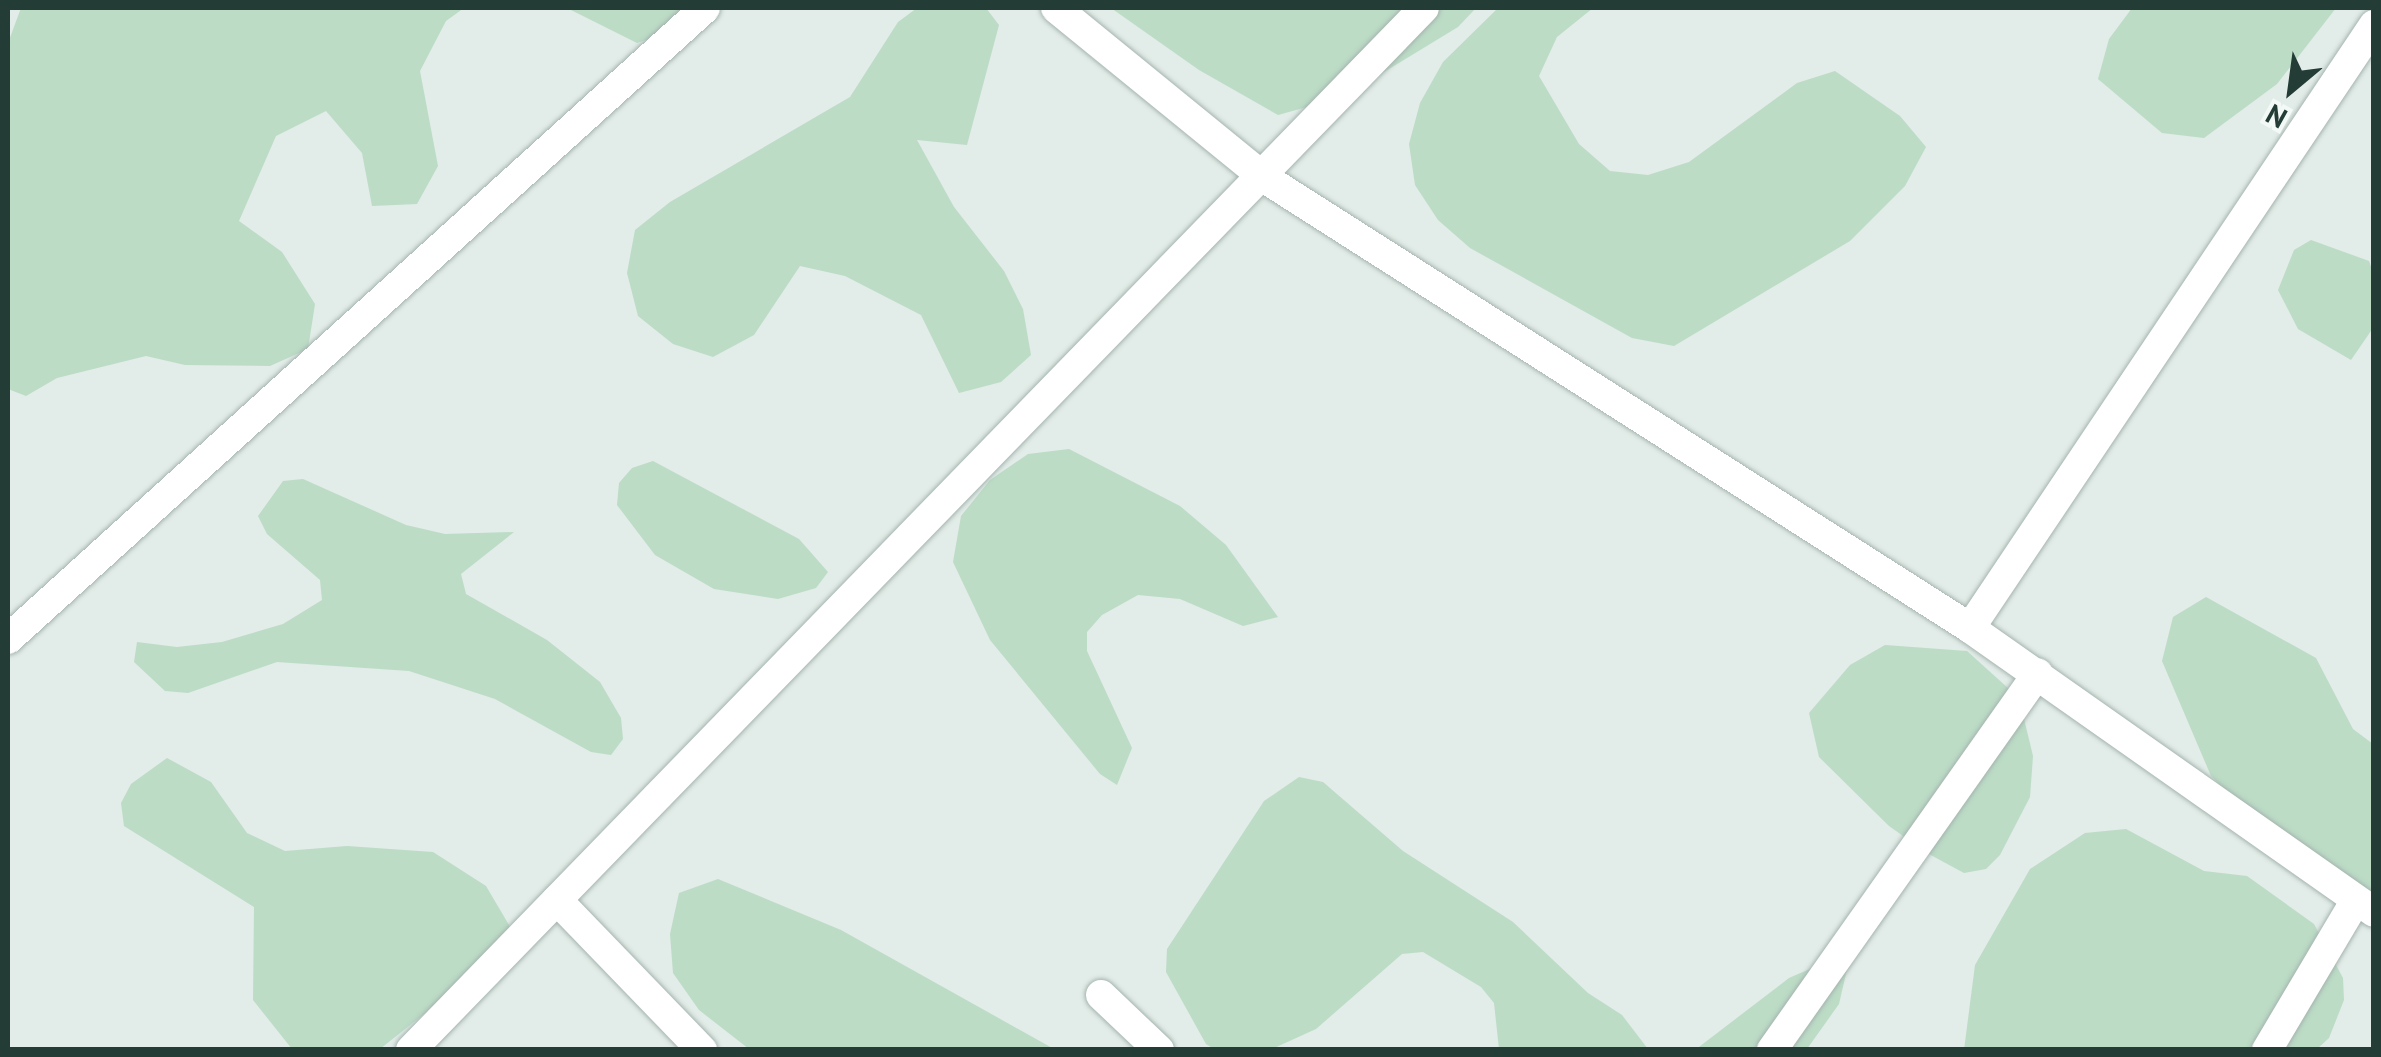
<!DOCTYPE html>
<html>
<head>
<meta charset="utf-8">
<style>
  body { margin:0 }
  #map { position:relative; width:2381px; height:1057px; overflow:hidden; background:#e2ece8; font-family:"PT Sans",sans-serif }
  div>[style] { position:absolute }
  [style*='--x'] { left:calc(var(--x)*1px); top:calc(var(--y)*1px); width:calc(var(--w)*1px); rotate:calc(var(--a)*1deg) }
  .green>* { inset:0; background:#bcdcc6 }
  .roads { filter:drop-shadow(0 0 2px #a5b4af) drop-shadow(0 0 2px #a5b4af) }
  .minor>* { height:30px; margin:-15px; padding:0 15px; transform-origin:15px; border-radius:15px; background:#fff }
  span { translate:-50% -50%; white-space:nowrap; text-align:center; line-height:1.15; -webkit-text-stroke:8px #f3f9f6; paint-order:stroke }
  .frame { position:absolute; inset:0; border:10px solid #233c36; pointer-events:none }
  .north { position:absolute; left:2241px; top:40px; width:100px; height:100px; -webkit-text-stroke:8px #f3f9f6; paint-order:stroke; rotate:209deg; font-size:28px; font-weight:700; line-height:40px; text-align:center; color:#233c36 }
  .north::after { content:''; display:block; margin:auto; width:35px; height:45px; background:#233c36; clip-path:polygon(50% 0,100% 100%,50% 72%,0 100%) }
</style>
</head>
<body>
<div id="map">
  <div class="green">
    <div style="clip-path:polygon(21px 8px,464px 8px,446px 21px,420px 71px,438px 166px,417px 204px,372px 206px,362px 153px,326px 111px,276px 136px,239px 221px,282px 252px,315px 304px,308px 349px,270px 366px,185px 365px,146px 356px,57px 378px,26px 396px,8px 389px,8px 43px)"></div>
    <div style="clip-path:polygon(567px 8px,703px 8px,700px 22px,637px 43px)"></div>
    <div style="clip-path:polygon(917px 8px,986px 8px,999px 25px,967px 145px,917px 140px,954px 207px,1004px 271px,1023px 309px,1031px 355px,1001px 382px,959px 393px,921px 315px,845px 276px,800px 266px,754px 335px,713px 357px,673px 344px,638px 316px,627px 273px,635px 230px,670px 202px,850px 97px,898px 22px)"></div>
    <div style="clip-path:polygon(1111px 8px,1476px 8px,1458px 27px,1343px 97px,1278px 115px,1199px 70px)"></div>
    <div style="clip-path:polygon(1498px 8px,1593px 8px,1557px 37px,1539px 76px,1579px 144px,1610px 171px,1648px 175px,1689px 162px,1797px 83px,1835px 71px,1900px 116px,1926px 147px,1905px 186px,1850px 241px,1674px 346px,1632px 338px,1470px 248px,1438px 220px,1415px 185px,1409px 144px,1420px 103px,1443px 62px)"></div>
    <div style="clip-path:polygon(2132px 8px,2336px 8px,2277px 84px,2204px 138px,2162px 133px,2098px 79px,2109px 39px)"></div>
    <div style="clip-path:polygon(2311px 240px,2369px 261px,2373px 272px,2373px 328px,2351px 360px,2298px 329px,2278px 290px,2294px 250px)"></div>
    <div style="clip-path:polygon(1069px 449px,1180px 506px,1226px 545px,1278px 617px,1243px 626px,1180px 599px,1138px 595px,1102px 615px,1087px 632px,1087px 651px,1132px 748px,1117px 785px,1100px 774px,990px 640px,953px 562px,961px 516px,990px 480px,1028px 454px)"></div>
    <div style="clip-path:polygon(653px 461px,799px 539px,828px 572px,816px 588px,778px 599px,714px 589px,655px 555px,617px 505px,619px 483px,632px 468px)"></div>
    <div style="clip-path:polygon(303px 479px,406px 525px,445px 534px,514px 532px,461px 574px,466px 594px,547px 640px,600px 682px,621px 718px,623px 739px,611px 755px,591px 752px,495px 699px,409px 671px,277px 662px,188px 693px,165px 691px,134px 662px,137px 642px,177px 647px,222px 642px,283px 624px,322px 600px,320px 580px,267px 534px,258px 516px,283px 481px)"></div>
    <div style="clip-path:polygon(2206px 597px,2316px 658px,2353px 729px,2373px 744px,2373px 892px,2274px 837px,2211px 776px,2162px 661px,2173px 617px)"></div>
    <div style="clip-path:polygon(1885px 645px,1967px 651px,2019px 698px,2033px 756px,2030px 797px,2000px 855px,1986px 869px,1964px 873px,1927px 853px,1889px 826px,1819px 757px,1809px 713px,1850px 665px)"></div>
    <div style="clip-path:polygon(167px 758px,211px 782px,247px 833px,285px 851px,347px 846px,433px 852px,486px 886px,509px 925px,512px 944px,380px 1049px,292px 1049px,253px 1000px,254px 907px,124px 826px,121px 803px,131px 784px)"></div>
    <div style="clip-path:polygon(1299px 777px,1323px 782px,1403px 851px,1513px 922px,1588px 993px,1622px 1015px,1648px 1049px,1499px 1049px,1494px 1003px,1481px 987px,1423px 952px,1402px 954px,1316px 1029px,1272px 1049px,1214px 1049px,1206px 1044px,1166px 972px,1167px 949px,1264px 801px)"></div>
    <div style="clip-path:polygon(2126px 829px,2204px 871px,2247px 876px,2314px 924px,2343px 978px,2344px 1000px,2329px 1038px,2317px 1049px,1964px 1050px,1975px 965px,2030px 869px,2085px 833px)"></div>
    <div style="clip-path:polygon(718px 879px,841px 930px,1054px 1049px,749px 1049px,699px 1010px,673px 973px,670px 934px,679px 893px)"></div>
    <div style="clip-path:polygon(1828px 961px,1848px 965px,1839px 1004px,1807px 1049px,1695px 1050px,1789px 978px)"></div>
  </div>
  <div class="roads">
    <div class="minor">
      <div style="--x:1056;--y:8;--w:267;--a:39.2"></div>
      <div style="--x:1263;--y:177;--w:839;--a:32.53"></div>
      <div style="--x:1970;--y:628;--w:494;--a:35.1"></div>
      <div style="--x:1970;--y:628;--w:726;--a:-56.18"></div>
      <div style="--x:8;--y:639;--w:940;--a:-42.15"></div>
      <div style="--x:557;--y:900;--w:209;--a:46"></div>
      <div style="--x:1101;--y:995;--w:80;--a:43.5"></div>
      <div style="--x:411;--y:1050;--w:1453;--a:-45.81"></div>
      <div style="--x:1772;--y:1050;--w:461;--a:-54.8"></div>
      <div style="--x:2267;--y:1050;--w:172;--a:-59.3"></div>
    </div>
  </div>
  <div class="frame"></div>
  <div class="north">N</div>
</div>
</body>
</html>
